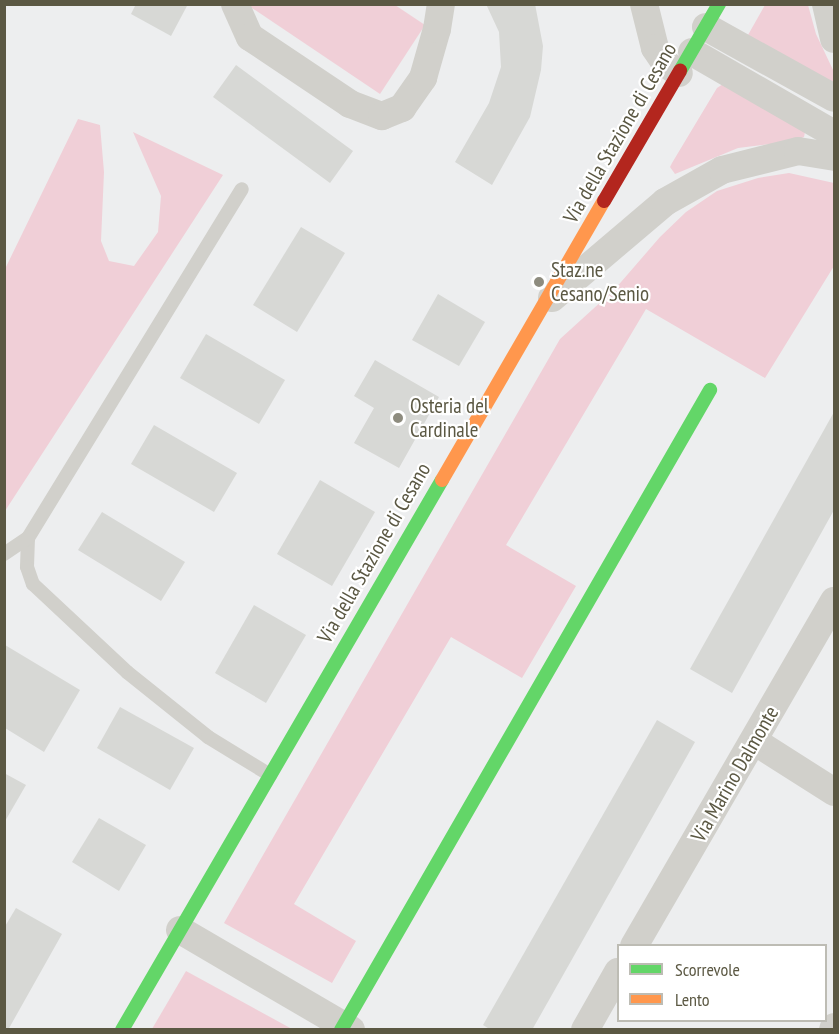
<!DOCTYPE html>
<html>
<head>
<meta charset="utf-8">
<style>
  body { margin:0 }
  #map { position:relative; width:839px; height:1034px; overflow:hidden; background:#edeeef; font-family:"PT Sans Narrow",sans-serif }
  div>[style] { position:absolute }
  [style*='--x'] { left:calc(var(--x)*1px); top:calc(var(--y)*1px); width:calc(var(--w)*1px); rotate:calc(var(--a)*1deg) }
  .green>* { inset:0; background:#f0cfd7 }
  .building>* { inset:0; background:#d7d8d5 }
  .lane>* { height:14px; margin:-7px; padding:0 7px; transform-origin:7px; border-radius:7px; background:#d1d0cb }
  .street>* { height:28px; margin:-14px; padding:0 14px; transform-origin:14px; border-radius:14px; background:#d1d0cb }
  .fast>* { height:14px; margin:-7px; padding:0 7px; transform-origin:7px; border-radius:7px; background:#63d668 }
  .slow>* { height:14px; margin:-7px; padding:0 7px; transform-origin:7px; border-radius:7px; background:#ff974d }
  .jam>* { height:14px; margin:-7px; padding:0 7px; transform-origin:7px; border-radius:7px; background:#b3261e }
  .dots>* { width:16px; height:16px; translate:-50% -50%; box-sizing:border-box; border:3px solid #fff; border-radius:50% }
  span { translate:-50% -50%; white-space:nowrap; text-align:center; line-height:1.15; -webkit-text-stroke:4.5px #fff; paint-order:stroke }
  .street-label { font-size:21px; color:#5b5843 }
  .poi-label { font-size:21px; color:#5b5843 }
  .left { translate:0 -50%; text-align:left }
  .frame { position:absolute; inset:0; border:6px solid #5b5843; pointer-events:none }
  .legend { position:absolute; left:617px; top:944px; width:210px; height:78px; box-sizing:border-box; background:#fff; border:2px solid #bdbcb4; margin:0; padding:8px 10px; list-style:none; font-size:18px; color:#5b5843 }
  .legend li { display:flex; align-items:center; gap:12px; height:30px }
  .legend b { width:30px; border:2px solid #bdbcb4 }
</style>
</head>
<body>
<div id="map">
  <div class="green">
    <div style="clip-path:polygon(246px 4px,395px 5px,425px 25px,380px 94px)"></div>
    <div style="clip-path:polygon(765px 5px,808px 5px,816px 34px,834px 72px,834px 85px,748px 35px)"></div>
    <div style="clip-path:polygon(723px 84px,805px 132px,804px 137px,796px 141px,738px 148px,675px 174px,670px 167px,672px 163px,717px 88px)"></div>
    <div style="clip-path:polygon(78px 119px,100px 125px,104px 172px,101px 241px,109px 261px,134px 266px,158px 232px,161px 196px,133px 132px,223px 175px,5px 511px,5px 269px)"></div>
    <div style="clip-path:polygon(789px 173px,834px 183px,834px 266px,765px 378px,646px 309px,506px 545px,576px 586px,522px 678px,451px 637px,294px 904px,356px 941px,332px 983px,224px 923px,560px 339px,615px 289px,660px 237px,686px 212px,717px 191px,758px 178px)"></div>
    <div style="clip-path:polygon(186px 971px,292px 1029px,152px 1029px)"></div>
  </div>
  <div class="building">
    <div style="clip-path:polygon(136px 4px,188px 4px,171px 36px,131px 14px)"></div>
    <div style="clip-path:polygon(486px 4px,535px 4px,543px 46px,541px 70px,530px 117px,492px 185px,455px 162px,489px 103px,501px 67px,499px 32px)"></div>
    <div style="clip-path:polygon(236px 65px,353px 151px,330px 183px,213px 97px)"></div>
    <div style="clip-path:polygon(301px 227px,345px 253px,297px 332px,253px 305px)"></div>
    <div style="clip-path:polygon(438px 294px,485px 322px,459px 366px,412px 340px)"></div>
    <div style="clip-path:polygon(206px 334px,285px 380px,259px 424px,180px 378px)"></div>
    <div style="clip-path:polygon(375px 360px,439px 397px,399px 468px,354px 443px,374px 408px,354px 396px)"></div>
    <div style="clip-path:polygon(834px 412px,834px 510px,732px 693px,690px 669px)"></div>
    <div style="clip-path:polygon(154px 425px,237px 473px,214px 512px,131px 464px)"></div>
    <div style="clip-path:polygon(320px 480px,375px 512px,332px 586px,277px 554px)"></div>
    <div style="clip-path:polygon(102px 512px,185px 562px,161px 601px,78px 550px)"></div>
    <div style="clip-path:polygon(254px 605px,306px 635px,266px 703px,215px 673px)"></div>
    <div style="clip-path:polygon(5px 645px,80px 690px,44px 752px,5px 728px)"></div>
    <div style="clip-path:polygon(120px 707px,194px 748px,170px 790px,97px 748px)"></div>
    <div style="clip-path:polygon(657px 720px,695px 742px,532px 1030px,491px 1030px,483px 1025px)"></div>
    <div style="clip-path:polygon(4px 773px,26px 785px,4px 823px)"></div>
    <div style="clip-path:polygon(99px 818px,146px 845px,119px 891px,72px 862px)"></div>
    <div style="clip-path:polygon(16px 908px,62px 934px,8px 1030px,4px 1030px,4px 928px)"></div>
  </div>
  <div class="lane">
    <div style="--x:28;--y:538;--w:29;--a:92"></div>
    <div style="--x:27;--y:567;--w:18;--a:71"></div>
    <div style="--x:33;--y:584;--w:129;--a:43.1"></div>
    <div style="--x:127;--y:672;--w:104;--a:38.7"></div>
    <div style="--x:208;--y:737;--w:73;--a:31.5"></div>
    <div style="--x:4;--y:554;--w:29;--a:-34"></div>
    <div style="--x:28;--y:538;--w:409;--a:-58.5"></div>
  </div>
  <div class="street">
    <div style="--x:235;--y:4;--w:36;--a:66"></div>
    <div style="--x:250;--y:37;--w:120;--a:33.8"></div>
    <div style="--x:350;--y:104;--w:34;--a:21"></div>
    <div style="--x:382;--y:116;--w:22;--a:-22"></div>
    <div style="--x:402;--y:108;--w:37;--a:-55"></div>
    <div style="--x:423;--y:78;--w:51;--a:-74.1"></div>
    <div style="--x:437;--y:29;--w:25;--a:-81"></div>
    <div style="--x:644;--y:4;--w:45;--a:76"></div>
    <div style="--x:655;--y:48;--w:18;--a:56"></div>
    <div style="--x:665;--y:63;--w:17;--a:36"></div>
    <div style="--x:826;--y:4;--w:36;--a:77"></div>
    <div style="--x:706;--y:27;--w:146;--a:29"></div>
    <div style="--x:692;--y:52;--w:164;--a:30"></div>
    <div style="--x:552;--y:298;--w:148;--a:-40.3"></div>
    <div style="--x:665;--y:202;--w:65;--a:-29.3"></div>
    <div style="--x:722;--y:170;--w:78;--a:-14"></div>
    <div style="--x:798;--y:151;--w:36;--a:9"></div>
    <div style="--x:754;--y:741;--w:95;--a:32.5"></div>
    <div style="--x:180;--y:930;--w:198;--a:30.3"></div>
    <div style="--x:634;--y:946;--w:399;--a:-59.9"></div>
    <div style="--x:585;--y:1030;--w:67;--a:-60.4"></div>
    <div style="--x:833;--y:1030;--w:3;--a:-72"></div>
  </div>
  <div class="fast">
    <div style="--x:680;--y:71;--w:78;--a:-59.8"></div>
    <div style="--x:122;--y:1030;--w:636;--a:-59.81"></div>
    <div style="--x:341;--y:1030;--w:739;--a:-60.03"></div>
  </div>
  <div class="slow">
    <div style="--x:442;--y:480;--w:323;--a:-59.9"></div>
  </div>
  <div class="jam">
    <div style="--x:604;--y:201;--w:151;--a:-59.7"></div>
  </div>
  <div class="dots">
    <div style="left:539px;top:282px;background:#8e8c7f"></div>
    <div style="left:398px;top:418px;background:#8e8c7f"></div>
  </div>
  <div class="street-label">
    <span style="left:620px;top:133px;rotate:-60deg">Via della Stazione di Cesano</span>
    <span style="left:374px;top:553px;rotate:-60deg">Via della Stazione di Cesano</span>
    <span style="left:735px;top:774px;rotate:-60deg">Via Marino Dalmonte</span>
  </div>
  <div class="poi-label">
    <span class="left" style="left:551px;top:282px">Staz.ne<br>Cesano/Senio</span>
    <span class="left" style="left:410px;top:418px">Osteria del<br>Cardinale</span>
  </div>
  <div class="frame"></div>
  <ul class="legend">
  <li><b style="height:8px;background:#63d668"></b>Scorrevole</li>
  <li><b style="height:8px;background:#ff974d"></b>Lento</li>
  </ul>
</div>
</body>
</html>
